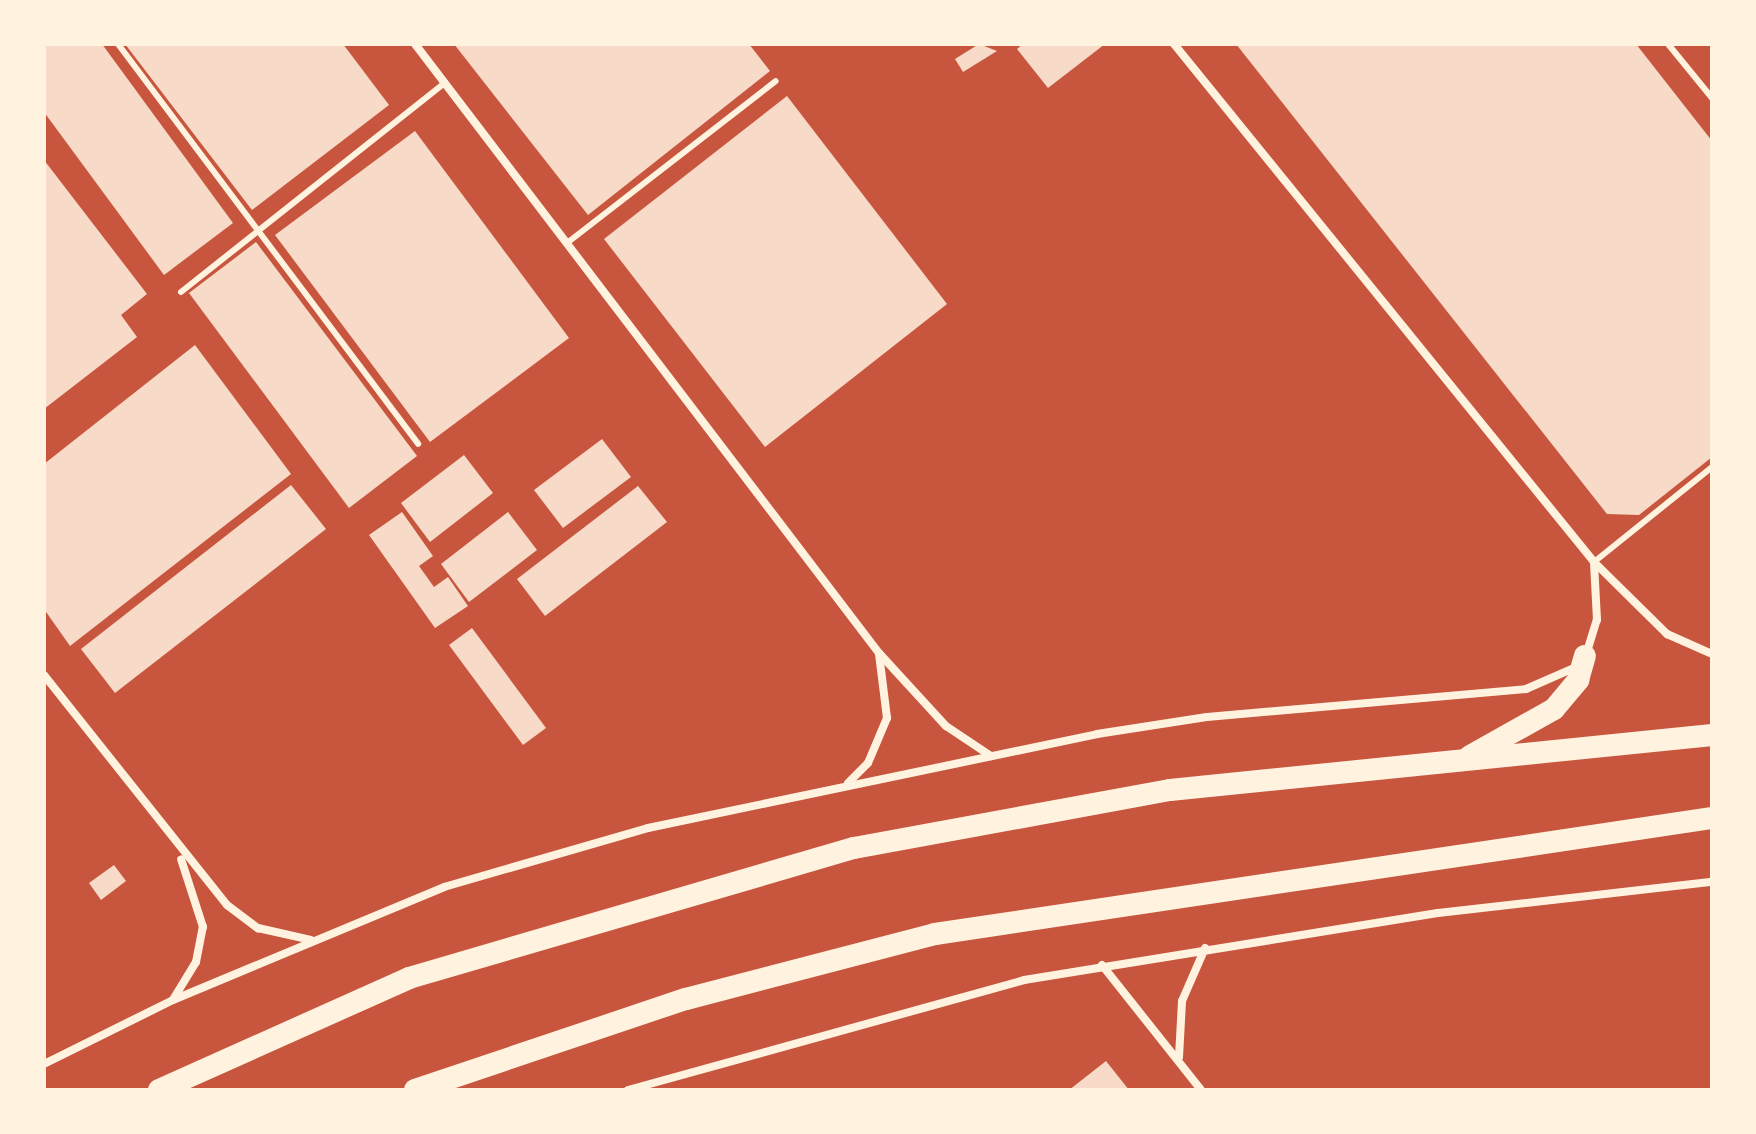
<!DOCTYPE html>
<html>
<head>
<meta charset="utf-8">
<style>
  body { margin:0 }
  #map { position:relative; width:1756px; height:1134px; overflow:hidden; background:#c8553d; font-family:"IBM Plex Sans",sans-serif }
  div>[style] { position:absolute }
  [style*='--x'] { left:calc(var(--x)*1px); top:calc(var(--y)*1px); width:calc(var(--w)*1px); rotate:calc(var(--a)*1deg) }
  .building>* { inset:0; background:#f7dbc8 }
  .service>* { height:6px; margin:-3px; padding:0 3px; transform-origin:3px; border-radius:3px; background:#fff3e0 }
  .minor>* { height:8px; margin:-4px; padding:0 4px; transform-origin:4px; border-radius:4px; background:#fff3e0 }
  .trunk>* { height:22px; margin:-11px; padding:0 11px; transform-origin:11px; border-radius:11px; background:#fff3e0 }
  span { translate:-50% -50%; white-space:nowrap; text-align:center; line-height:1.15; -webkit-text-stroke:6px #fff3e0; paint-order:stroke }
  .frame { position:absolute; inset:0; border:46px solid #fff3e0; pointer-events:none }
</style>
</head>
<body>
<div id="map">
  <div class="building">
    <div style="clip-path:polygon(44px 44px,102px 44px,233px 223px,164px 275px,44px 112px)"></div>
    <div style="clip-path:polygon(125px 44px,343px 44px,389px 105px,252px 210px)"></div>
    <div style="clip-path:polygon(454px 44px,749px 44px,770px 71px,588px 215px)"></div>
    <div style="clip-path:polygon(979px 44px,997px 51px,963px 72px,955px 59px)"></div>
    <div style="clip-path:polygon(1023px 44px,1105px 44px,1048px 88px,1017px 49px)"></div>
    <div style="clip-path:polygon(1236px 44px,1636px 44px,1712px 141px,1712px 457px,1639px 515px,1607px 514px)"></div>
    <div style="clip-path:polygon(787px 96px,947px 304px,765px 447px,604px 239px)"></div>
    <div style="clip-path:polygon(415px 131px,569px 338px,430px 442px,275px 235px)"></div>
    <div style="clip-path:polygon(44px 160px,147px 294px,121px 315px,137px 337px,44px 409px)"></div>
    <div style="clip-path:polygon(256px 242px,417px 456px,349px 508px,189px 293px)"></div>
    <div style="clip-path:polygon(195px 345px,291px 474px,70px 646px,44px 609px,44px 464px)"></div>
    <div style="clip-path:polygon(602px 439px,631px 477px,563px 528px,534px 490px)"></div>
    <div style="clip-path:polygon(464px 455px,493px 493px,430px 542px,401px 503px)"></div>
    <div style="clip-path:polygon(291px 485px,326px 529px,115px 693px,81px 649px)"></div>
    <div style="clip-path:polygon(638px 486px,667px 522px,545px 616px,517px 579px)"></div>
    <div style="clip-path:polygon(402px 512px,433px 556px,419px 566px,434px 587px,448px 577px,468px 606px,435px 628px,369px 535px)"></div>
    <div style="clip-path:polygon(508px 512px,537px 550px,469px 602px,441px 564px)"></div>
    <div style="clip-path:polygon(472px 628px,546px 728px,523px 745px,449px 645px)"></div>
    <div style="clip-path:polygon(114px 865px,126px 881px,101px 900px,89px 883px)"></div>
    <div style="clip-path:polygon(1106px 1061px,1129px 1090px,1069px 1090px)"></div>
  </div>
  <div class="service">
    <div style="--x:118;--y:44;--w:500;--a:53.1"></div>
    <div style="--x:1668;--y:44;--w:70;--a:50.8"></div>
    <div style="--x:567;--y:243;--w:264;--a:-37.8"></div>
    <div style="--x:181;--y:292;--w:337;--a:-38.4"></div>
    <div style="--x:1594;--y:562;--w:151;--a:-38.8"></div>
  </div>
  <div class="minor">
    <div style="--x:415;--y:44;--w:766;--a:52.7"></div>
    <div style="--x:879;--y:653;--w:99;--a:47.5"></div>
    <div style="--x:946;--y:726;--w:54;--a:33.7"></div>
    <div style="--x:1174;--y:44;--w:667;--a:50.96"></div>
    <div style="--x:1594;--y:562;--w:103;--a:44.6"></div>
    <div style="--x:1667;--y:634;--w:49;--a:24"></div>
    <div style="--x:1586;--y:655;--w:37;--a:-73"></div>
    <div style="--x:1597;--y:620;--w:58;--a:-93"></div>
    <div style="--x:44;--y:675;--w:294;--a:51.5"></div>
    <div style="--x:227;--y:905;--w:39;--a:37"></div>
    <div style="--x:258;--y:928;--w:54;--a:12.8"></div>
    <div style="--x:848;--y:783;--w:28;--a:-45"></div>
    <div style="--x:868;--y:763;--w:49;--a:-67.1"></div>
    <div style="--x:887;--y:718;--w:64;--a:-97.1"></div>
    <div style="--x:1102;--y:965;--w:159;--a:51.6"></div>
    <div style="--x:174;--y:998;--w:42;--a:-58.6"></div>
    <div style="--x:196;--y:962;--w:36;--a:-79"></div>
    <div style="--x:203;--y:927;--w:71;--a:-107.9"></div>
    <div style="--x:1179;--y:1057;--w:56;--a:-86.9"></div>
    <div style="--x:1182;--y:1001;--w:58;--a:-66.5"></div>
    <div style="--x:44;--y:1064;--w:144;--a:-26.4"></div>
    <div style="--x:173;--y:1000;--w:294;--a:-22.6"></div>
    <div style="--x:444;--y:887;--w:212;--a:-16.1"></div>
    <div style="--x:648;--y:828;--w:459;--a:-11.8"></div>
    <div style="--x:1097;--y:734;--w:111;--a:-8.8"></div>
    <div style="--x:1207;--y:717;--w:320;--a:-5"></div>
    <div style="--x:1526;--y:689;--w:52;--a:-23.6"></div>
    <div style="--x:628;--y:1090;--w:411;--a:-15.5"></div>
    <div style="--x:1024;--y:980;--w:419;--a:-9.2"></div>
    <div style="--x:1438;--y:913;--w:276;--a:-6.5"></div>
  </div>
  <div class="trunk">
    <div style="--x:1470;--y:756;--w:96;--a:-29.2"></div>
    <div style="--x:1554;--y:709;--w:38;--a:-50"></div>
    <div style="--x:1578;--y:680;--w:25;--a:-74"></div>
    <div style="--x:159;--y:1090;--w:274;--a:-24.1"></div>
    <div style="--x:409;--y:978;--w:464;--a:-16.3"></div>
    <div style="--x:854;--y:848;--w:321;--a:-10.4"></div>
    <div style="--x:1170;--y:790;--w:545;--a:-5.79"></div>
    <div style="--x:415;--y:1090;--w:286;--a:-18.6"></div>
    <div style="--x:686;--y:999;--w:257;--a:-14.6"></div>
    <div style="--x:935;--y:934;--w:786;--a:-8.49"></div>
  </div>
  <div class="frame"></div>
</div>
</body>
</html>
